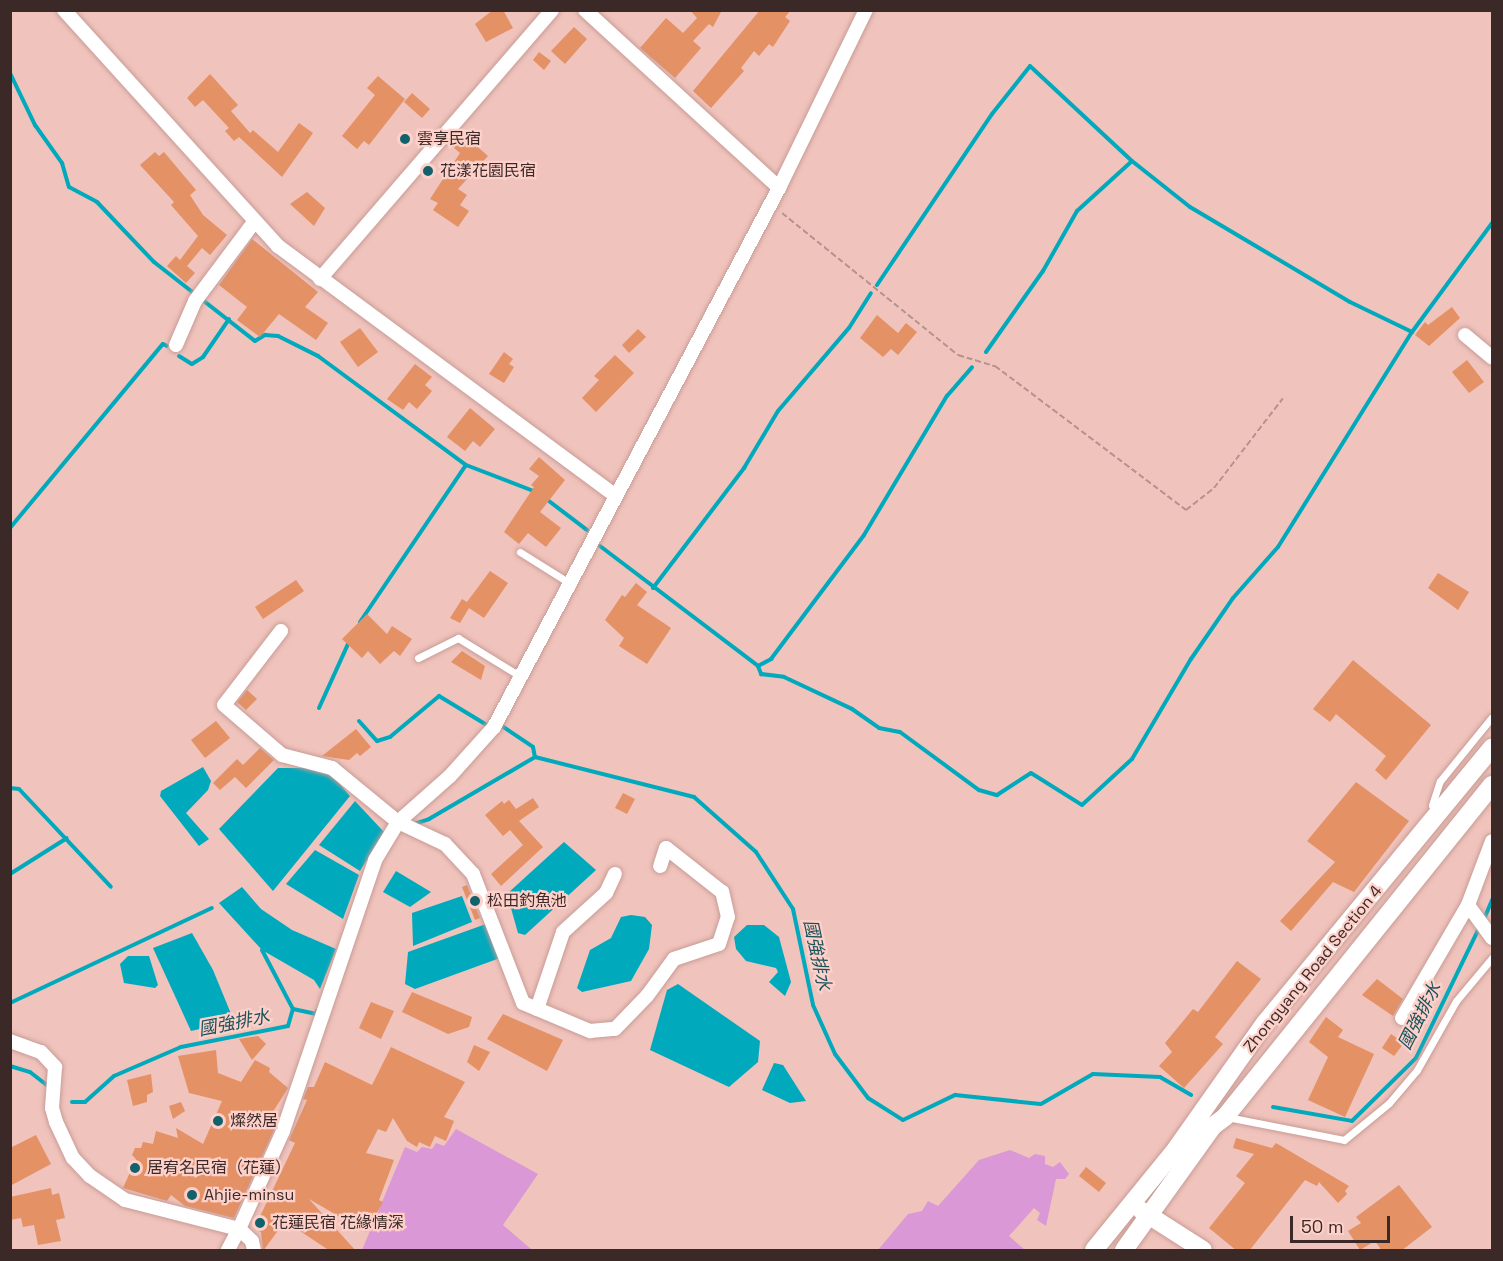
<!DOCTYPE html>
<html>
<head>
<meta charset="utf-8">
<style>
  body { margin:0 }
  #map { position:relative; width:1503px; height:1261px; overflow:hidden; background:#f0c3bc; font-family:"Space Grotesk","Noto Sans TC",sans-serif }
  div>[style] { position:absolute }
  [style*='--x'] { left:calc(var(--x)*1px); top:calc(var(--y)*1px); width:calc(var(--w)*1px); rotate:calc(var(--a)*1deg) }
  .green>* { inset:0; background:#da98d6 }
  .water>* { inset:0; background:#00a9bc }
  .stream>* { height:4px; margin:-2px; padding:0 2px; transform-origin:2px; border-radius:2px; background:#00a9bc }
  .building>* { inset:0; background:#e39165 }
  .path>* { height:2px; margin-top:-1px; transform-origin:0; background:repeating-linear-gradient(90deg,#b6928c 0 6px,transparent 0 9px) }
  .roads { filter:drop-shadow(0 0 2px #c89c96) drop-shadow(0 0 2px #c89c96) }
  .service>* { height:7px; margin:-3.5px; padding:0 3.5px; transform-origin:3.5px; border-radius:3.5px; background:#fff }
  .minor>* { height:14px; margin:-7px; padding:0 7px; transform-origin:7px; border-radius:7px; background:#fff }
  .tertiary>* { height:18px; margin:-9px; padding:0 9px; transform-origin:9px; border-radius:9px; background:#fff }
  .dots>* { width:16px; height:16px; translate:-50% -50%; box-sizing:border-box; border:3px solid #fdd0c9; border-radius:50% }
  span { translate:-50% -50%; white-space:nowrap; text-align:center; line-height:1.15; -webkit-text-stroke:4.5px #fdd0c9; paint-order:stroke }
  .poi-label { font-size:16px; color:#3a2927 }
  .left { translate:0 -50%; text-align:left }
  .street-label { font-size:16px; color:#3a2927 }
  .water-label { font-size:18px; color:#1a525a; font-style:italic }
  .frame { position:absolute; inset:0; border:12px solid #3a2927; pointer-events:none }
  .scale { position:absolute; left:1290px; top:1216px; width:100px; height:27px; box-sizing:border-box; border:3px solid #3a2927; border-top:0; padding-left:8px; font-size:18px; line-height:21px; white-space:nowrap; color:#3a2927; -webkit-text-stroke:4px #fdd0c9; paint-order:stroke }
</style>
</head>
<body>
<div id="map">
  <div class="green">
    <div style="clip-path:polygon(456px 1129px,538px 1174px,503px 1225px,532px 1250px,362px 1250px,405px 1147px,417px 1152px,422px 1147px,432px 1149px,436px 1143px,444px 1146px)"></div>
    <div style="clip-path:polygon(1010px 1150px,1029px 1158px,1035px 1154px,1045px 1156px,1045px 1164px,1053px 1167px,1060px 1162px,1069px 1174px,1065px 1179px,1056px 1179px,1046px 1226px,1037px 1220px,1040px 1213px,1034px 1208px,1009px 1236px,1025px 1250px,878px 1250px,908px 1214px,922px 1211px,928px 1201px,938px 1206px,979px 1160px)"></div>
  </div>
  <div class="water">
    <div style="clip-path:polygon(203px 767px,211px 781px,208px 790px,186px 813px,209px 839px,199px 846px,160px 796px,161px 791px)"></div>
    <div style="clip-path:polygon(278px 768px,326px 768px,350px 796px,273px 891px,219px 829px)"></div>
    <div style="clip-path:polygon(355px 801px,384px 832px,360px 871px,319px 845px)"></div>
    <div style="clip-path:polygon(564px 842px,596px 870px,525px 935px,518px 933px,507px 894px)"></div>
    <div style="clip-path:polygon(315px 850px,359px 875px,343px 919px,286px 884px)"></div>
    <div style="clip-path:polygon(396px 871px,431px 892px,410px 907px,383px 892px)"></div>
    <div style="clip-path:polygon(242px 887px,261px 909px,292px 930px,336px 949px,320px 989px,314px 980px,262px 950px,219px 903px)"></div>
    <div style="clip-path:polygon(462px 896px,472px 922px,413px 946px,412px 913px)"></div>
    <div style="clip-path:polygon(631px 915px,645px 917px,652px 925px,649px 949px,631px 981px,582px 992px,577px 988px,590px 950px,611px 938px,621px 917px)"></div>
    <div style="clip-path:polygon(486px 924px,500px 958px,415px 989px,405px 984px,408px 952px)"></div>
    <div style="clip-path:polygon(747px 925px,764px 925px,779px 937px,791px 982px,785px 996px,769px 982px,778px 972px,776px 968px,746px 961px,736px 949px,734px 937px)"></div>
    <div style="clip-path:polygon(192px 933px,213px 970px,234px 1021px,191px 1031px,153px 948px)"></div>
    <div style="clip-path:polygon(128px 956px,149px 956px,158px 985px,155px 988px,124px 983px,120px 964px)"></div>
    <div style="clip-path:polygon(678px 984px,760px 1041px,758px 1062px,729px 1087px,650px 1050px,667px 990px)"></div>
    <div style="clip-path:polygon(774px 1063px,783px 1065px,806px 1101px,790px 1103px,762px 1090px)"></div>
  </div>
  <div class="stream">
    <div style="--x:10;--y:73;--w:58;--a:64.3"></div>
    <div style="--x:35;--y:125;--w:47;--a:54.6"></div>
    <div style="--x:62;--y:163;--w:25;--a:74"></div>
    <div style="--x:69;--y:187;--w:32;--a:28"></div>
    <div style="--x:97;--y:202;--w:83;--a:46.5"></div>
    <div style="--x:154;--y:262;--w:128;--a:38"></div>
    <div style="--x:255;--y:341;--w:12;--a:-31"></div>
    <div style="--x:265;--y:335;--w:13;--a:4"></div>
    <div style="--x:278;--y:336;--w:45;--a:26.6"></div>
    <div style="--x:318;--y:356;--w:184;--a:36.4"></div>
    <div style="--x:877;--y:285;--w:206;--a:-56.1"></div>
    <div style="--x:992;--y:114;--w:61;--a:-51.6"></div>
    <div style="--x:1030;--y:66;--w:139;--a:43"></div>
    <div style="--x:986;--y:352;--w:99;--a:-54.9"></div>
    <div style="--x:1043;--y:271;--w:69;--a:-60.5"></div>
    <div style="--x:1077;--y:211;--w:74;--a:-42.3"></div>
    <div style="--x:1132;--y:161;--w:74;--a:38.4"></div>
    <div style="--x:1190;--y:207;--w:186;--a:30.7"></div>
    <div style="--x:1350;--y:302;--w:69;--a:25.8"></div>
    <div style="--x:179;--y:356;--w:15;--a:32"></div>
    <div style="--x:192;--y:364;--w:13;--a:-32"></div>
    <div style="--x:203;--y:357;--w:46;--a:-55.6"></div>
    <div style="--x:545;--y:498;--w:53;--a:37.3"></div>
    <div style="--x:10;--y:528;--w:239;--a:-50.3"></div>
    <div style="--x:163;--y:344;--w:4;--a:27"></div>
    <div style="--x:600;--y:546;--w:198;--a:37.2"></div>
    <div style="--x:758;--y:666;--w:9;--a:69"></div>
    <div style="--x:761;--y:674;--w:23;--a:7"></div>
    <div style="--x:784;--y:677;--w:75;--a:25.2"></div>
    <div style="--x:852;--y:709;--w:33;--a:35"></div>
    <div style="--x:879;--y:728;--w:21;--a:11"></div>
    <div style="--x:900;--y:732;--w:98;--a:36.3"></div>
    <div style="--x:979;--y:790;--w:19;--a:16"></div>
    <div style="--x:997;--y:795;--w:40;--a:-32.9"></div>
    <div style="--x:1031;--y:773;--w:60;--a:32.1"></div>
    <div style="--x:1082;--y:805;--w:68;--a:-42.6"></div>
    <div style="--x:1132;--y:759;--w:116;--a:-59.5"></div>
    <div style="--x:1191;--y:659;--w:74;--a:-55.5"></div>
    <div style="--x:1233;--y:598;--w:68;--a:-48.6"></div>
    <div style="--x:1278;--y:547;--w:253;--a:-58.1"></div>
    <div style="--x:1412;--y:332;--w:135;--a:-53.7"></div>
    <div style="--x:653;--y:588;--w:151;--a:-52.8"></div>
    <div style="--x:744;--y:468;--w:66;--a:-59.2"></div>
    <div style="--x:778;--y:411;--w:109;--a:-49.5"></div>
    <div style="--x:849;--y:328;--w:41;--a:-57.8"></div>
    <div style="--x:360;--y:622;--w:189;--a:-56"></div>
    <div style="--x:466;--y:465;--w:75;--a:21.1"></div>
    <div style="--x:758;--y:666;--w:15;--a:-28"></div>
    <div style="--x:771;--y:659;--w:155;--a:-53.1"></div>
    <div style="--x:864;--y:535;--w:162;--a:-59.2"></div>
    <div style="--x:947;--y:396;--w:38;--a:-49"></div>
    <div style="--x:319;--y:708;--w:72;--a:-65.6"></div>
    <div style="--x:359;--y:721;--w:27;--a:48"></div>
    <div style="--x:377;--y:741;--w:14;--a:-17"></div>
    <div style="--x:390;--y:737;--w:64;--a:-39.9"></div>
    <div style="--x:439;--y:696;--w:54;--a:31.3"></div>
    <div style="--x:502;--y:726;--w:37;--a:34"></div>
    <div style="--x:533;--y:747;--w:10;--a:79"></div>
    <div style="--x:10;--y:788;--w:9;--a:6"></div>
    <div style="--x:19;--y:789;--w:134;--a:46.8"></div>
    <div style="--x:414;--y:824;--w:16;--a:-18"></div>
    <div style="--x:429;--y:819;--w:123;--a:-30.3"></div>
    <div style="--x:535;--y:757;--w:164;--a:14.1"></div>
    <div style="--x:694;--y:797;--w:83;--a:41.6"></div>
    <div style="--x:756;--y:852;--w:68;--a:57"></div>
    <div style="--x:793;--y:909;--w:98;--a:78.2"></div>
    <div style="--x:813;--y:1005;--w:54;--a:65.8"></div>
    <div style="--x:835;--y:1054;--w:55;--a:53.1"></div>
    <div style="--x:868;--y:1098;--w:41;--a:32.2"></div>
    <div style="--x:903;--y:1120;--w:58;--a:-25.7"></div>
    <div style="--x:955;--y:1095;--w:86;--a:6"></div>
    <div style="--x:1041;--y:1104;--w:60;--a:-30"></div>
    <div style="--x:1093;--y:1074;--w:67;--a:2.6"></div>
    <div style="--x:1160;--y:1077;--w:36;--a:30"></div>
    <div style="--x:10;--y:874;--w:67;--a:-32.3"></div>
    <div style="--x:1484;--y:919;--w:21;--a:-67"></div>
    <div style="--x:262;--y:950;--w:67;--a:62.3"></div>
    <div style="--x:10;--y:1003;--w:223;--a:-25.2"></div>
    <div style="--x:10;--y:1066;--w:21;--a:17"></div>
    <div style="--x:30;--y:1072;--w:24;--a:38"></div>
    <div style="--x:72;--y:1102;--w:13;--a:0"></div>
    <div style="--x:85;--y:1102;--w:39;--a:-42"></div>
    <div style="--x:114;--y:1076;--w:73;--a:-23.4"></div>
    <div style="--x:181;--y:1047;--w:109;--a:-11.1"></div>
    <div style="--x:288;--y:1026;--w:18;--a:-74"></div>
    <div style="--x:293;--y:1009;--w:24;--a:12"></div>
    <div style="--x:316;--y:1014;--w:3;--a:-72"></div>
    <div style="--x:1273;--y:1107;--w:80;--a:10"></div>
    <div style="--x:1352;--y:1121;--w:90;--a:-44.5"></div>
    <div style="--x:1416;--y:1058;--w:144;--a:-64.1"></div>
  </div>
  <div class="building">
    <div style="clip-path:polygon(493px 10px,503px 10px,513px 28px,486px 42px,475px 24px)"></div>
    <div style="clip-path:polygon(690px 10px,722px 10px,713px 27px,709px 24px,693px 41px,701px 48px,675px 78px,640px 48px,666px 18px,683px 33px,697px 18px)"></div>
    <div style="clip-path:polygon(760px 10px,791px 10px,785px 17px,790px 21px,773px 47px,769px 44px,759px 56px,754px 51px,741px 68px,744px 71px,711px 108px,693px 91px)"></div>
    <div style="clip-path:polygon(574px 27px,587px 39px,565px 64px,551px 51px)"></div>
    <div style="clip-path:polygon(539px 52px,551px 61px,544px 70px,533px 60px)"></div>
    <div style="clip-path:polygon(210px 74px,238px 105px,231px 111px,250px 133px,253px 130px,278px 152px,299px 123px,313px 133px,282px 177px,239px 137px,234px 141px,225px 131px,229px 128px,203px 100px,195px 107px,187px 98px)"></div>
    <div style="clip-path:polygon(378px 76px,405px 99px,369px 145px,364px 141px,357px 149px,342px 136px,375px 95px,367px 88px)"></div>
    <div style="clip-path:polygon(412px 93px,430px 109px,422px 118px,404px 102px)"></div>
    <div style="clip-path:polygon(464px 135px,488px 156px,458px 189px,467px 195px,460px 205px,469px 211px,458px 227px,433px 210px,438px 203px,430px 199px,460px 153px,454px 148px)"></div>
    <div style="clip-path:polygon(155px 152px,159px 156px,164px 152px,196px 190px,190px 195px,203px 215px,227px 235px,210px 255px,202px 248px,187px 266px,195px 273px,186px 283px,167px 266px,176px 256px,180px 260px,198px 236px,171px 205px,174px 202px,140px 165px)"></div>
    <div style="clip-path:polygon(307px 192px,325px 208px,314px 226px,290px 204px)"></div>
    <div style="clip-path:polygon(252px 239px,318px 292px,305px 307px,328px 323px,316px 340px,279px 314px,260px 337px,237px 320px,247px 307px,219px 285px)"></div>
    <div style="clip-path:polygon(1452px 307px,1460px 318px,1429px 346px,1415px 335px,1425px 322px,1428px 325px)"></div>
    <div style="clip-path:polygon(877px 315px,898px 333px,906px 323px,917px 332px,898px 355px,891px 349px,883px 357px,860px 338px)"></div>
    <div style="clip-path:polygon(360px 328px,378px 352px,358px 367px,340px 342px)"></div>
    <div style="clip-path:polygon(638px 329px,646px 337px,629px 353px,622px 345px)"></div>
    <div style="clip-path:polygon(504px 352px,513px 359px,509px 364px,514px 367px,504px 383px,489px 374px)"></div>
    <div style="clip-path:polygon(615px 355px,634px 373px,596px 412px,582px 398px,599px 380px,594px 376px)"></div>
    <div style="clip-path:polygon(1467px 360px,1484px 382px,1469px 393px,1452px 372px)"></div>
    <div style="clip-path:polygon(415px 364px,432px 377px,425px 385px,432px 391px,417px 409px,409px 402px,403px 410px,387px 399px)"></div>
    <div style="clip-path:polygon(470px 408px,495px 429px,480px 447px,473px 441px,465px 451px,447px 437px)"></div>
    <div style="clip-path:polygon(539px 457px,565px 480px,540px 512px,561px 528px,546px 547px,528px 533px,519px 544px,504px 532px,534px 487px,531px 485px,539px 476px,529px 469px)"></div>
    <div style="clip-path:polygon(490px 571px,508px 583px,484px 618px,469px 608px,460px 623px,450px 618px,462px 599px,467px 602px)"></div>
    <div style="clip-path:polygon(1438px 573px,1469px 592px,1458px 610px,1428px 588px)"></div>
    <div style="clip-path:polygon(296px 580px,304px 591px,263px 619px,255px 607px)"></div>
    <div style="clip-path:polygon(636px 583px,647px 592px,637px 605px,671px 628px,647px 664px,619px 646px,624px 638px,605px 620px,622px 595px,625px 597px)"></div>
    <div style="clip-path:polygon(367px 614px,387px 634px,392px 626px,412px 639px,400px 656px,394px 651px,380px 664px,368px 651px,362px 658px,342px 639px)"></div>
    <div style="clip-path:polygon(462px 651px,485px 666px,481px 680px,451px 662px)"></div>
    <div style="clip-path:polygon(1353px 660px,1431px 725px,1386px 780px,1375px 770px,1386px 756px,1336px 714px,1330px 722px,1313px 709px)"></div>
    <div style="clip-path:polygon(247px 690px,257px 699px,246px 710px,237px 702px)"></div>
    <div style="clip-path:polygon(216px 721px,230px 738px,205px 758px,191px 740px)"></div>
    <div style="clip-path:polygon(356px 729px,371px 747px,360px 756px,357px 753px,349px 760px,322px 756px)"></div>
    <div style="clip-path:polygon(260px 748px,274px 760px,246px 788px,235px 777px,220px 790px,213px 783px,237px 759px,243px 765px)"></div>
    <div style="clip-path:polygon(1356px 782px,1409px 821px,1354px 892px,1333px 882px,1291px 931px,1280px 921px,1335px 862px,1307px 841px)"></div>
    <div style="clip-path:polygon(623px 793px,635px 799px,627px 814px,615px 808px)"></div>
    <div style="clip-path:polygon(533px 798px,539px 807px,519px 821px,543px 847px,501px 886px,491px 874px,523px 845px,510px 830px,503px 836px,485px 815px,502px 801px,504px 804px,509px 800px,516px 809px)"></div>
    <div style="clip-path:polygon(467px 885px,480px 918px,475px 920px,462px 887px)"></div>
    <div style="clip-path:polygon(1237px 961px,1261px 979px,1215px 1037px,1223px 1044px,1184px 1088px,1159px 1066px,1172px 1052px,1165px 1043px,1193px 1009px,1198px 1012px)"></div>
    <div style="clip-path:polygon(1377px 979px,1403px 999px,1393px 1016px,1362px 995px)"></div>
    <div style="clip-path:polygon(412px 992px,472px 1017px,469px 1027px,448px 1034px,402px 1012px)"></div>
    <div style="clip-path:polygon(371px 1002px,394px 1011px,381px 1039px,359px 1028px)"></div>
    <div style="clip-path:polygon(503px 1014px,563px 1040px,547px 1071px,487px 1039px)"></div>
    <div style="clip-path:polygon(1326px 1017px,1343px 1030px,1338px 1037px,1374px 1054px,1345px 1117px,1308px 1100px,1328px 1057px,1309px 1042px)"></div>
    <div style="clip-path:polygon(1391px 1034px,1404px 1043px,1394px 1056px,1382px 1048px)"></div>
    <div style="clip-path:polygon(258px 1036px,266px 1044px,252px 1060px,239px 1039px)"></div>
    <div style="clip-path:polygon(474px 1045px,490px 1052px,479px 1071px,467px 1062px)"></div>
    <div style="clip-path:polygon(391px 1047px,465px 1082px,444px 1117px,454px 1121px,446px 1141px,435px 1136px,430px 1147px,419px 1142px,417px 1147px,407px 1141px,393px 1118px,386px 1132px,378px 1129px,366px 1153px,394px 1160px,379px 1200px,383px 1202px,366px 1232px,309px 1199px,356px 1251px,330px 1251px,285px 1221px,263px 1251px,261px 1232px,254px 1229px,295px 1143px,289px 1140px,307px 1100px,303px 1099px,308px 1087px,314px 1087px,325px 1062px,372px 1085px)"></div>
    <div style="clip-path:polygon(216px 1050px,218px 1073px,241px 1082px,255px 1060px,270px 1068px,269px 1072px,288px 1088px,271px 1115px,278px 1119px,275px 1128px,234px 1218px,185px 1206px,171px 1195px,167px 1201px,123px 1188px,136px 1159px,132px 1155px,135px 1148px,141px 1148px,143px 1142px,153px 1144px,156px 1131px,178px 1138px,176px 1128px,203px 1144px,222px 1101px,189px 1093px,178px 1056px)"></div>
    <div style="clip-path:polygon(151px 1074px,153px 1092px,147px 1095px,147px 1102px,133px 1106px,127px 1080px)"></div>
    <div style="clip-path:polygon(181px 1102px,185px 1111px,173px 1119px,169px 1106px)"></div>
    <div style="clip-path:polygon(36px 1135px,51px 1164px,10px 1186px,10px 1148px)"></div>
    <div style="clip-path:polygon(1236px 1138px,1272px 1148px,1276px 1143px,1349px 1186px,1345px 1191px,1347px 1194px,1338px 1203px,1319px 1182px,1317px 1186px,1305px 1180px,1249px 1251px,1237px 1251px,1209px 1228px,1245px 1183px,1236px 1176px,1254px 1154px,1233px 1148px)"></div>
    <div style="clip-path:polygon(1086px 1167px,1106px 1183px,1099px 1192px,1079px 1176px)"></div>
    <div style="clip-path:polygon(1399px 1185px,1432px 1227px,1401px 1251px,1382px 1251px,1375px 1241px,1360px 1250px,1348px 1231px,1361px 1223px,1356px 1217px)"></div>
    <div style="clip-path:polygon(51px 1188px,52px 1195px,59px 1193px,65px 1218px,56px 1220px,61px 1241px,38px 1245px,34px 1225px,23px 1227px,21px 1218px,10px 1220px,10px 1197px)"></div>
  </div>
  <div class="path">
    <div style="--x:782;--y:213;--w:226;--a:38.9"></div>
    <div style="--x:958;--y:355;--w:39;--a:17"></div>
    <div style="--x:995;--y:366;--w:239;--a:37"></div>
    <div style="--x:1186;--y:510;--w:36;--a:-38"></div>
    <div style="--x:1214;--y:488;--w:113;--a:-52.5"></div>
  </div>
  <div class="roads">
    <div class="service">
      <div style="--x:520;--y:552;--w:60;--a:32.1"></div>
      <div style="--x:418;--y:658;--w:45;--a:-26.6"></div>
      <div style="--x:458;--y:638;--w:73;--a:31.5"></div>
      <div style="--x:1435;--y:814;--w:9;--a:-108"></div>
      <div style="--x:1432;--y:805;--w:25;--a:-72"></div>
      <div style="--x:1440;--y:781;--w:82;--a:-50.9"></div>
      <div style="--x:1227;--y:1117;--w:119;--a:11.1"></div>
      <div style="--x:1344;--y:1140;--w:58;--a:-39.4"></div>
      <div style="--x:1389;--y:1103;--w:43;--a:-49.7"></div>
      <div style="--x:1417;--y:1070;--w:79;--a:-60.5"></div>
      <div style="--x:1456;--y:1001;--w:56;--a:-50.1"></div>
    </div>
    <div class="minor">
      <div style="--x:64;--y:10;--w:319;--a:47.8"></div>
      <div style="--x:278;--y:246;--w:419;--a:36.5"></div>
      <div style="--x:585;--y:10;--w:263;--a:42.5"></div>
      <div style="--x:320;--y:279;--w:355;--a:-49.2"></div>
      <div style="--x:1465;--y:335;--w:35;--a:40"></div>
      <div style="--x:176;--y:345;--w:48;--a:-66.6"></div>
      <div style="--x:195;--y:301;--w:99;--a:-53.2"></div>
      <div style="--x:281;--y:631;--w:93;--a:127.6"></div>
      <div style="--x:224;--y:705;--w:77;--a:40.8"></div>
      <div style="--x:282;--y:755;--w:52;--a:14.6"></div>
      <div style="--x:332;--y:768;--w:85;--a:39.3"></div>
      <div style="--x:398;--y:822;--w:52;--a:25.1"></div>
      <div style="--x:445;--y:844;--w:41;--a:47"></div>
      <div style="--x:473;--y:874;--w:138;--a:68.8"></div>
      <div style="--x:523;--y:1003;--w:73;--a:22.7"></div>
      <div style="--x:590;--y:1031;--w:25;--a:-5"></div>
      <div style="--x:615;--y:1029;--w:46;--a:-45.9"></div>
      <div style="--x:647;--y:996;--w:46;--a:-53.9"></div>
      <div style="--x:674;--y:959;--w:47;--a:-18.4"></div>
      <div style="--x:719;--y:944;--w:28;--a:-72"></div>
      <div style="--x:728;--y:917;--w:26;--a:-103"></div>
      <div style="--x:722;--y:892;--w:71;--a:-141.8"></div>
      <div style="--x:666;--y:848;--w:19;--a:108"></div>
      <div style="--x:1468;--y:905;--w:41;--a:54"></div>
      <div style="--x:537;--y:1009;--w:81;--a:-71.3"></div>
      <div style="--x:563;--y:932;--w:58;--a:-42.2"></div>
      <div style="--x:606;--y:893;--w:21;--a:-65"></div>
      <div style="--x:1402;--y:1018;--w:131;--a:-59.7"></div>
      <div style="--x:1468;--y:905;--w:68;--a:-69.4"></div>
      <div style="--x:10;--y:1041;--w:33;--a:20"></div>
      <div style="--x:41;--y:1052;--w:21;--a:47"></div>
      <div style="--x:55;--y:1067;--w:41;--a:94.2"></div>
      <div style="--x:52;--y:1108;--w:15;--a:74"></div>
      <div style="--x:56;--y:1122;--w:40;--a:65"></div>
      <div style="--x:73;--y:1158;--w:25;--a:47"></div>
      <div style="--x:90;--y:1176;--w:42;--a:34.4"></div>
      <div style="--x:125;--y:1200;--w:118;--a:14.3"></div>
      <div style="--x:239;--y:1229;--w:24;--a:118"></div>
      <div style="--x:254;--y:1250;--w:9;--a:-103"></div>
      <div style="--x:252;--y:1241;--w:18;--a:-137"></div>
      <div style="--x:239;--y:1229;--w:107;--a:-65.8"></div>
      <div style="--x:283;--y:1131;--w:286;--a:-71.2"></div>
      <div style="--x:375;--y:860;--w:44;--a:-58.8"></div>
      <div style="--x:398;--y:822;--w:69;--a:-41.5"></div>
      <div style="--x:450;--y:776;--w:66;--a:-48.1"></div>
      <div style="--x:494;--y:727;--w:610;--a:-62.13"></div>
      <div style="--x:779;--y:188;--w:198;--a:-64"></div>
    </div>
    <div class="tertiary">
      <div style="--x:1142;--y:1211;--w:72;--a:32.6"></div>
      <div style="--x:1094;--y:1250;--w:130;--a:-50.9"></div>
      <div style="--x:1176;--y:1149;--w:154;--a:-54.8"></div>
      <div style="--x:1265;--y:1023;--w:357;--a:-50.5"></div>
      <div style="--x:1124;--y:1250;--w:153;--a:-54.3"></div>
      <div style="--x:1213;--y:1126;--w:15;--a:-37"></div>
      <div style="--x:1225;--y:1117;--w:426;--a:-51.2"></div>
    </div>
  </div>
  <div class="dots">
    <div style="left:405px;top:139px;background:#13616b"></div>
    <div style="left:428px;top:171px;background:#13616b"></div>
    <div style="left:475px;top:901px;background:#13616b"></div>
    <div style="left:218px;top:1121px;background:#13616b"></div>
    <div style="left:135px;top:1168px;background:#13616b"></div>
    <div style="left:192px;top:1195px;background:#13616b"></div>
    <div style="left:260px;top:1223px;background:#13616b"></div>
  </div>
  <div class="poi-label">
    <span class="left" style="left:417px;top:139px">雲享民宿</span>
    <span class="left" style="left:440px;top:171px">花漾花園民宿</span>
    <span class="left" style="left:487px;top:901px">松田釣魚池</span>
    <span class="left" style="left:230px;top:1121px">燦然居</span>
    <span class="left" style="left:147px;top:1168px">居宥名民宿（花蓮）</span>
    <span class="left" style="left:204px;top:1195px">Ahjie-minsu</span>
    <span class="left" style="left:272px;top:1223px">花蓮民宿 花緣情深</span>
  </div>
  <div class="street-label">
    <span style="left:1313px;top:969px;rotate:-51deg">Zhongyang Road Section 4</span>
  </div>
  <div class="water-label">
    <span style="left:817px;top:955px;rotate:78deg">國強排水</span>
    <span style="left:1420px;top:1016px;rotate:-63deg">國強排水</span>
    <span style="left:234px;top:1023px;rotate:-11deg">國強排水</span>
  </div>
  <div class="frame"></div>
  <div class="scale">50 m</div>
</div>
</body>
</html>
